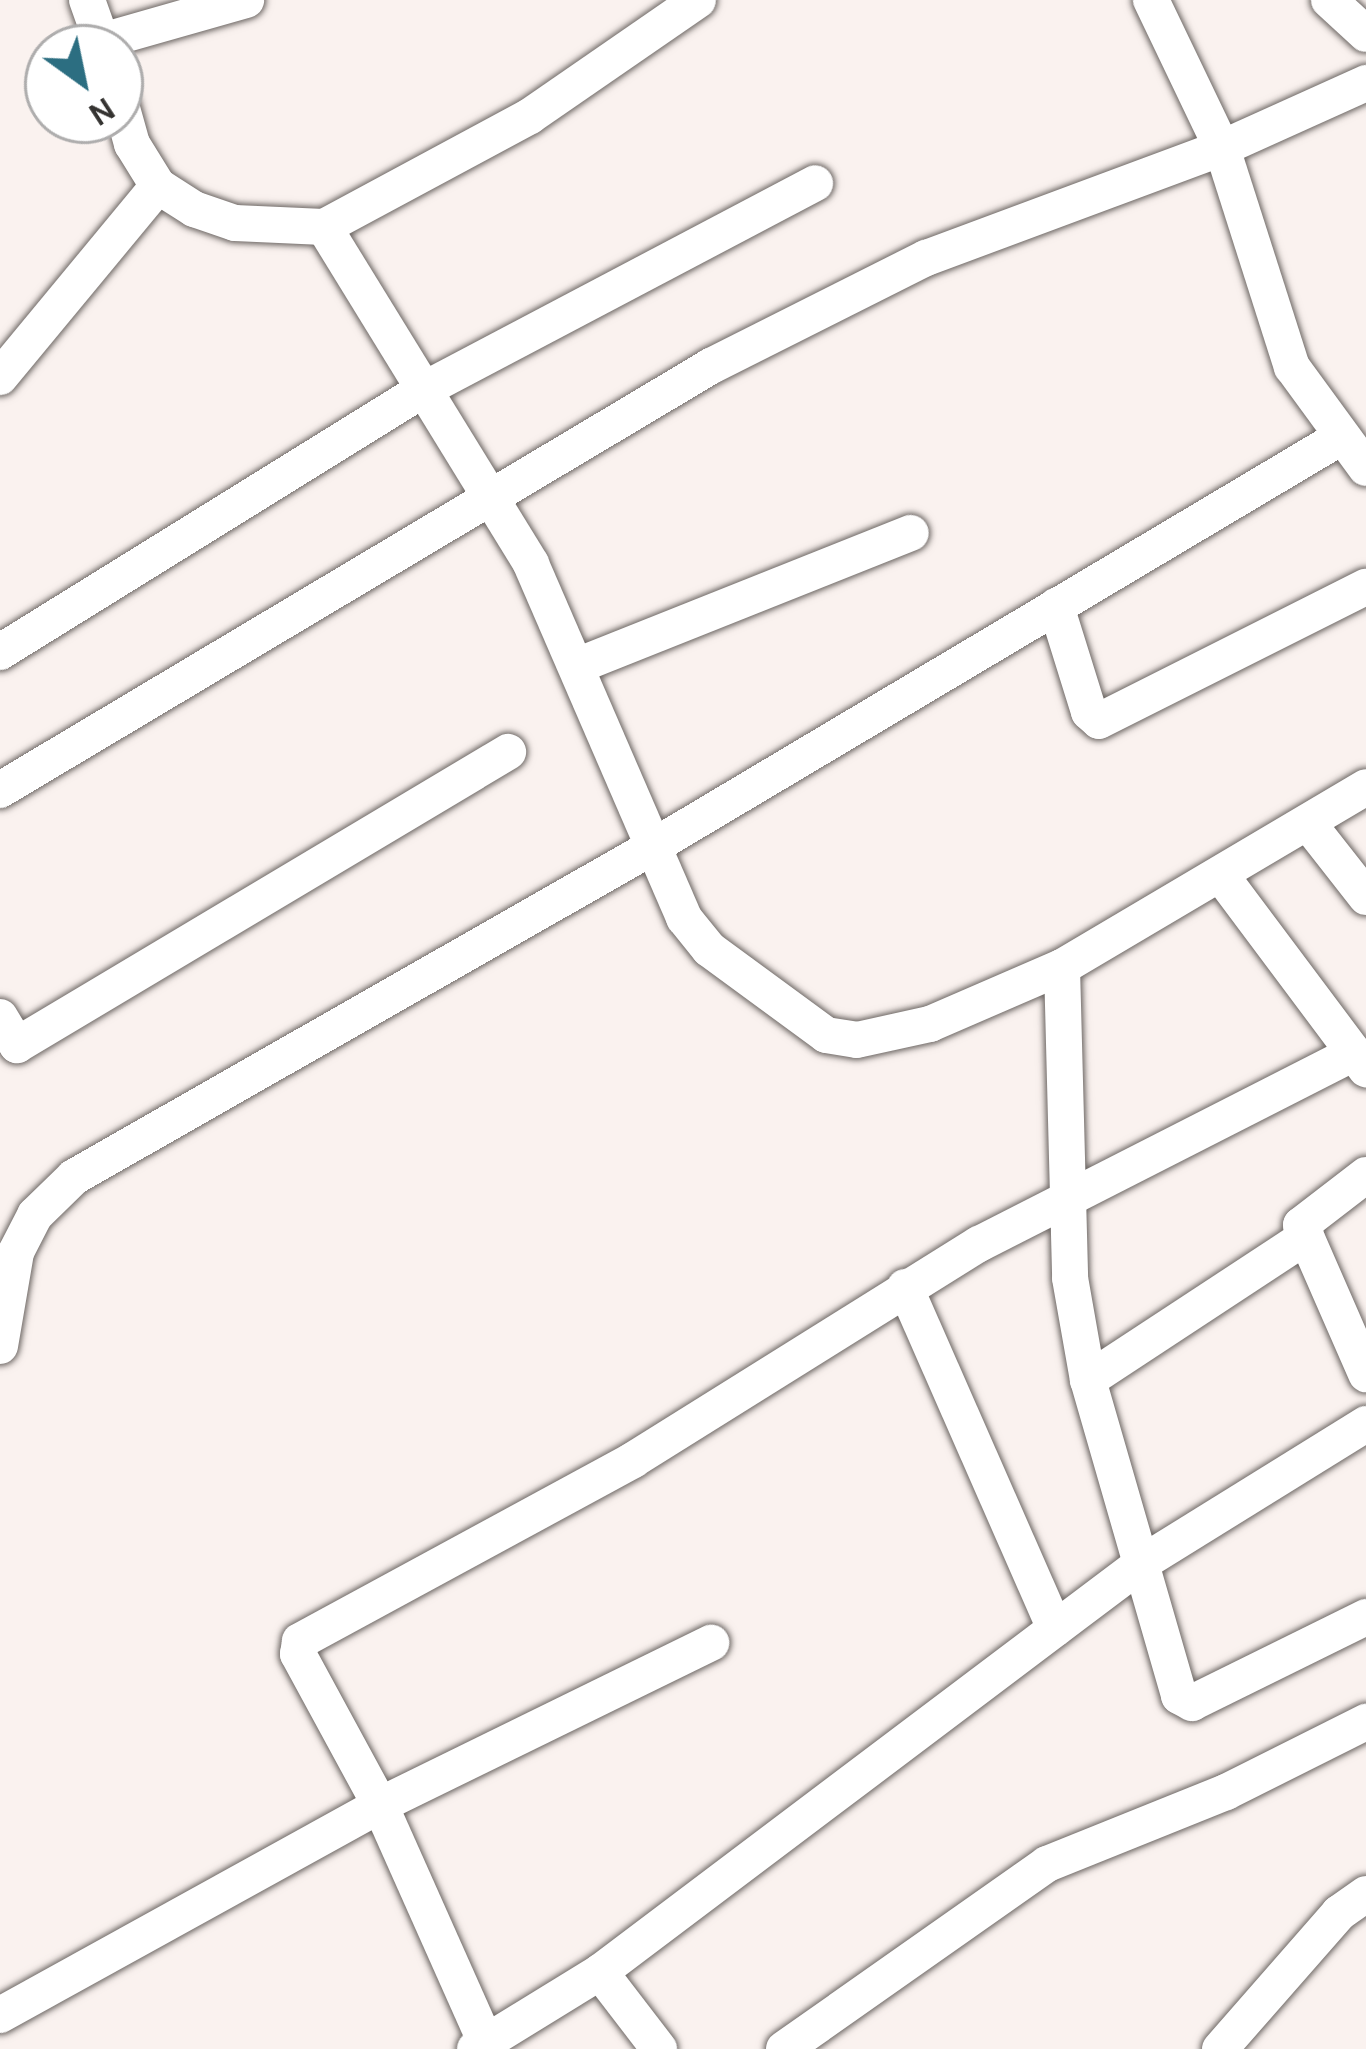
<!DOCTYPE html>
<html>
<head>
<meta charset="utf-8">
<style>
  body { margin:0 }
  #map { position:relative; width:1366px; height:2049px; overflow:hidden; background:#faf2ef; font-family:Karla,sans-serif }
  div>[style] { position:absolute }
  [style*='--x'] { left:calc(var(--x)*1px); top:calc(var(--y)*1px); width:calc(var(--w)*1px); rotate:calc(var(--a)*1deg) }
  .roads { filter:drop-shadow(0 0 3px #6d6764) drop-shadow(0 0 3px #6d6764) }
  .minor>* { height:36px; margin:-18px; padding:0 18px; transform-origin:18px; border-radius:18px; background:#fff }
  span { translate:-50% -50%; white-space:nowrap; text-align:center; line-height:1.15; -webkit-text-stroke:12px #fff; paint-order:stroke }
  .north { position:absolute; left:24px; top:24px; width:120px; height:120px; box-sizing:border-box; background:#fff; border:3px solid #aeadad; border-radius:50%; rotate:147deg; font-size:33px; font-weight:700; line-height:48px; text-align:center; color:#353331 }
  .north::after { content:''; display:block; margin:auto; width:42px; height:54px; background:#2c6e81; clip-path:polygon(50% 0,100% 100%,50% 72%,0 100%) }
</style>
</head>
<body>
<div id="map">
  <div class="roads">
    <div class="minor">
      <div style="--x:87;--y:0;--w:51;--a:70.5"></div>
      <div style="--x:1151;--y:0;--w:164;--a:64.4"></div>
      <div style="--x:1222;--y:148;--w:230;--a:72.3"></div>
      <div style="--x:1292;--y:367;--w:125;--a:53.8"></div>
      <div style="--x:1329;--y:0;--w:50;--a:42.6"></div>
      <div style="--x:102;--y:41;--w:150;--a:-15.9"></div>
      <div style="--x:120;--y:101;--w:45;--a:74.4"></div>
      <div style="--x:132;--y:144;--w:49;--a:58.2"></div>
      <div style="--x:158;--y:186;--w:43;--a:32.6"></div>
      <div style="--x:194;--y:209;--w:43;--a:18.9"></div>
      <div style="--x:235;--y:223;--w:89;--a:2.6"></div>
      <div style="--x:324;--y:227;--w:234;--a:-28.3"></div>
      <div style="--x:530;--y:116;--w:204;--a:-34.6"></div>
      <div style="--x:324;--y:227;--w:395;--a:58.4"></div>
      <div style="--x:531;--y:564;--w:386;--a:66.6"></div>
      <div style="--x:684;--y:918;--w:40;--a:51"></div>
      <div style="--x:709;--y:949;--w:145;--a:36.3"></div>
      <div style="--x:826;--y:1035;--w:31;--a:9"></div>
      <div style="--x:857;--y:1040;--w:75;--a:-12.4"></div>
      <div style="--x:930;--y:1024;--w:144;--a:-23.4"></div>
      <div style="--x:1062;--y:967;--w:353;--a:-30.6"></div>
      <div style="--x:0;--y:377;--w:248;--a:-50.4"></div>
      <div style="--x:1056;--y:606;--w:111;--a:72.7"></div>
      <div style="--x:1089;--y:712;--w:13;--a:42"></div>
      <div style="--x:1099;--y:721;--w:299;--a:-26.7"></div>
      <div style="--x:0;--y:652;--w:500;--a:-31.8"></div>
      <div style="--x:425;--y:389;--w:441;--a:-27.8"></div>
      <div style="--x:579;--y:665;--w:357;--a:-21.7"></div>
      <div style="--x:0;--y:790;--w:828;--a:-30.81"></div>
      <div style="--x:711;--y:366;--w:241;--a:-26.7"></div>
      <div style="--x:926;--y:258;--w:316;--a:-20.4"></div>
      <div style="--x:1222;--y:148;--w:158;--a:-24.3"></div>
      <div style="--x:1308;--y:823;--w:94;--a:51.9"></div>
      <div style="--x:1223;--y:878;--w:239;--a:53.2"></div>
      <div style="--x:1062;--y:967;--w:311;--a:88.5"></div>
      <div style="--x:1070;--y:1278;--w:104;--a:80"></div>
      <div style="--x:1088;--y:1380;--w:329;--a:73.9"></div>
      <div style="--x:1179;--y:1696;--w:15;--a:28"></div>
      <div style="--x:1192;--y:1703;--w:194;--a:-26.3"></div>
      <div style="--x:0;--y:1017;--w:33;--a:59"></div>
      <div style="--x:17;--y:1045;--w:572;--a:-30.83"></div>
      <div style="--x:1366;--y:1175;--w:82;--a:142.4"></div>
      <div style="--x:1301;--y:1225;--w:163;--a:66.4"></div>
      <div style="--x:905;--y:1287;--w:373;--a:66.3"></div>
      <div style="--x:0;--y:1346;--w:95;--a:-80.3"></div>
      <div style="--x:16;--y:1252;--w:42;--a:-62.8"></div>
      <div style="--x:35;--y:1215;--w:54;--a:-44.3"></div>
      <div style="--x:74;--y:1177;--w:662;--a:-29.7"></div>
      <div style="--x:649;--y:849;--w:802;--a:-30.76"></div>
      <div style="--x:1088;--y:1380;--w:261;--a:-33.3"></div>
      <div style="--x:600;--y:1972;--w:97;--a:52.5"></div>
      <div style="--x:0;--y:2015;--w:434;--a:-28.9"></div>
      <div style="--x:380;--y:1805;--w:369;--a:-26.1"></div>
      <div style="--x:486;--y:2043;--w:261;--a:-114"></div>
      <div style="--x:380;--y:1805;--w:172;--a:-118.5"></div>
      <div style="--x:298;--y:1654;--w:13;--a:-81"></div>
      <div style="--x:300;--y:1641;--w:379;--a:-28.5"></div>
      <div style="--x:633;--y:1460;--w:408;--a:-32"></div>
      <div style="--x:979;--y:1244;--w:421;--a:-27"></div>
      <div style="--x:475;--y:2049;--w:147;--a:-31.6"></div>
      <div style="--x:600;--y:1972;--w:683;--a:-37.02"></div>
      <div style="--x:1145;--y:1561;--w:260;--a:-31.8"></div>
      <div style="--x:784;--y:2049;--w:322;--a:-35.1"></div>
      <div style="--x:1047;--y:1864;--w:193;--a:-21.9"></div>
      <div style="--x:1226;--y:1792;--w:157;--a:-26.6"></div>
      <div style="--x:1220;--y:2049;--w:181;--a:-48.8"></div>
      <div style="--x:1339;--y:1913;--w:33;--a:-35"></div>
    </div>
  </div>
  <div class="north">N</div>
</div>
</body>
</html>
